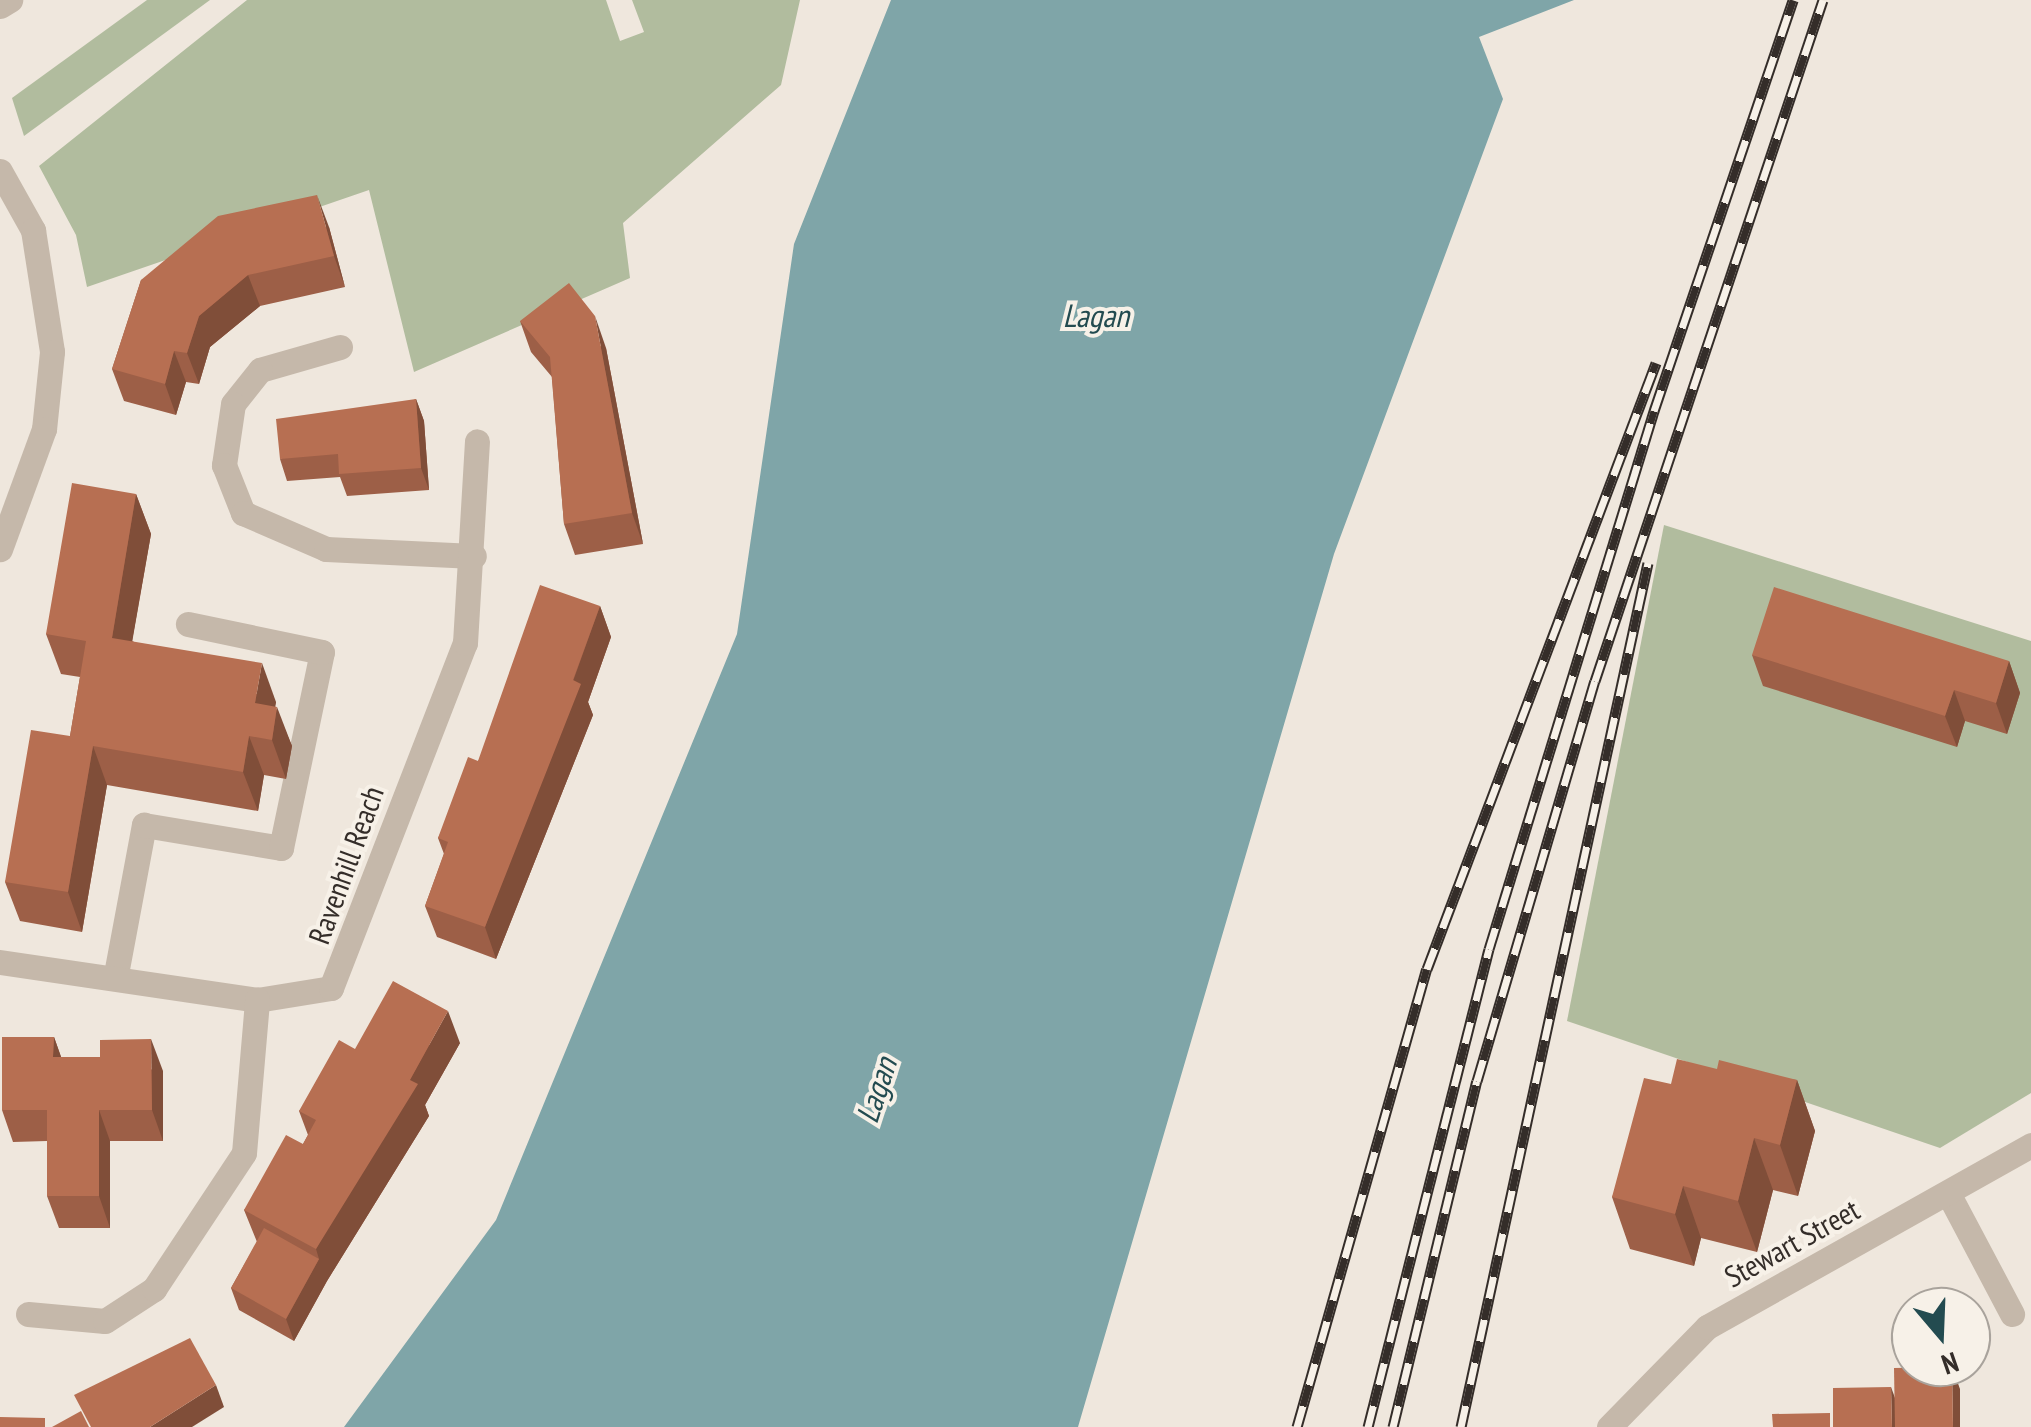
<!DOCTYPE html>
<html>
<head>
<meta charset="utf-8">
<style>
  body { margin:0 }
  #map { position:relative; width:2031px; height:1427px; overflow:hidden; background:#efe7dd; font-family:"PT Sans Narrow",sans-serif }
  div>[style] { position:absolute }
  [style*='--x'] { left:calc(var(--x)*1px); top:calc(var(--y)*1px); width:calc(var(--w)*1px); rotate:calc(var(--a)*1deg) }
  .green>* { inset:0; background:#b1bc9e }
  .water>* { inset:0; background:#7fa5a8 }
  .service>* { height:25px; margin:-12.5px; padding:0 12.5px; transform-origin:12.5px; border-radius:12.5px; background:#c5b8aa }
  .minor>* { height:25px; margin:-12.5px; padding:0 12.5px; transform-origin:12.5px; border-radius:12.5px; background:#c5b8aa }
  .tertiary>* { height:25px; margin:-12.5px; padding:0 12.5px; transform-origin:12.5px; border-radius:12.5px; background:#c5b8aa }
  .rail>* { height:11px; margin-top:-5.5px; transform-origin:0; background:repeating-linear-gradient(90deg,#f7f1e8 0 22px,#342d29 0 44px); box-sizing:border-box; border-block:2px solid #342d29 }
  .wall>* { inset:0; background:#9d5f47 }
  .shaded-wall>* { inset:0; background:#804e39 }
  .building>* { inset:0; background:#b76f52 }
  span { translate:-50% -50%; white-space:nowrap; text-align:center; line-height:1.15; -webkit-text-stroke:8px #f7f1e8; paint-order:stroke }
  .street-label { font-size:30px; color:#342d29 }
  .water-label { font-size:32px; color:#234b50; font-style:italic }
  .north { position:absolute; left:1891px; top:1287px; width:100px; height:100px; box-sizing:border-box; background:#f7f1e8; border:2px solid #a9a39c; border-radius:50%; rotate:161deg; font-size:28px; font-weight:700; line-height:40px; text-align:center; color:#342d29 }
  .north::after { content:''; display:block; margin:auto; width:35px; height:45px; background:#234b50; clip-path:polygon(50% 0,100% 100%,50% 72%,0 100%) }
</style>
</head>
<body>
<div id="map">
  <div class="green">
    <div style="clip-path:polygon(147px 0,210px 0,24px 136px,12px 98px)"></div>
    <div style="clip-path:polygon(247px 0,606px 0,620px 41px,644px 32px,632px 0,800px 0,781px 85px,623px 223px,630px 278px,414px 372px,369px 190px,87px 287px,76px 235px,39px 166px)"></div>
    <div style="clip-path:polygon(1664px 525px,2031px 641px,2031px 1093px,1940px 1148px,1567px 1021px)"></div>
  </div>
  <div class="water">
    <div style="clip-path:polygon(891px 0,1574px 0,1479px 37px,1503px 99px,1334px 554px,1078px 1427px,344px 1427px,496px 1220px,737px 634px,794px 244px)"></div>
  </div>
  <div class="service">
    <div style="--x:116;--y:974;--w:152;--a:-79.4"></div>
    <div style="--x:144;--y:825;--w:139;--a:9.5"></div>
    <div style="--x:281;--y:848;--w:200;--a:-78.2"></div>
    <div style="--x:322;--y:652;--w:137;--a:-168.2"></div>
  </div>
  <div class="minor">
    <div style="--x:0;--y:171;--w:68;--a:60.8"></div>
    <div style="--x:33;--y:230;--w:123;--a:81.1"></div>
    <div style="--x:52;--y:352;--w:77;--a:95.9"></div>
    <div style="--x:44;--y:429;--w:128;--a:110.1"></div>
    <div style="--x:340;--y:347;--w:83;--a:164"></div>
    <div style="--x:260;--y:370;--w:43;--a:128.5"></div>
    <div style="--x:233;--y:404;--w:62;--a:98.4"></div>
    <div style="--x:224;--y:465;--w:52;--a:68.4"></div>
    <div style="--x:243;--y:513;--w:90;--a:23.4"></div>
    <div style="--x:326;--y:549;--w:148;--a:2.7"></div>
    <div style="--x:0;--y:962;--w:260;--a:8.4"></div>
    <div style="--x:257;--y:1000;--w:75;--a:-9.2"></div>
    <div style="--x:331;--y:988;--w:370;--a:-68.8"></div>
    <div style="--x:465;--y:643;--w:202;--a:-86.6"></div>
    <div style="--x:1948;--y:1193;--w:137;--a:62.1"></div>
    <div style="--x:28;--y:1314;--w:77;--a:5.2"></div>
    <div style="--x:105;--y:1321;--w:59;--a:-33.1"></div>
    <div style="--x:154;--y:1289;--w:163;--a:-56.5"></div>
    <div style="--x:244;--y:1153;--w:154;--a:-85.1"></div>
    <div style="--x:1609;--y:1427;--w:140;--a:-45.6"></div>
    <div style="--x:1707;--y:1327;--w:372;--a:-29.3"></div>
  </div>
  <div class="tertiary">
    <div style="--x:0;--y:6;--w:12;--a:-31"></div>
  </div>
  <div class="rail">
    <div style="--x:1297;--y:1427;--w:476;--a:-74.2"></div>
    <div style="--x:1427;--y:969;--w:648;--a:-69.3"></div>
    <div style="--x:1368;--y:1427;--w:493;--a:-75.8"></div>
    <div style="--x:1489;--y:949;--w:563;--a:-72.95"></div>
    <div style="--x:1654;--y:411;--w:434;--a:-71.3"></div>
    <div style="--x:1393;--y:1427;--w:356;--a:-76.4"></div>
    <div style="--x:1477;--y:1081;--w:417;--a:-73.6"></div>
    <div style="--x:1595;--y:681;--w:718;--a:-71.49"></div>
    <div style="--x:1461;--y:1427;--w:884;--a:-77.79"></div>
  </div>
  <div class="wall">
    <div style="clip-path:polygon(329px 227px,345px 287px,260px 306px,210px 347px,199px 384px,186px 382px,176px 415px,124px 401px,112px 369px,141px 280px)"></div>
    <div style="clip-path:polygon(520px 321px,606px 348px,643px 544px,575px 555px,564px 524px,552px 377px,531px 352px)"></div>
    <div style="clip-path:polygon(416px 399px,424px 421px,429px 490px,347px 496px,340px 477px,287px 481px,280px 459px)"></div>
    <div style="clip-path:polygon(136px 494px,151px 534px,132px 641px,276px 702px,275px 706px,292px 746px,286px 779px,264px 775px,258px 811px,107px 785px,82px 932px,20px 921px,5px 882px,70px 736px,80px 677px,61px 674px,46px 634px)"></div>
    <div style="clip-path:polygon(600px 606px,611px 637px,588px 702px,593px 715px,496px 959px,437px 937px,425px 906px,444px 854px,438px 838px,478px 761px)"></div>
    <div style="clip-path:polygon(1752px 655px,2009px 661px,2020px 693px,2007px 734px,1965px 721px,1957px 747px,1763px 686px)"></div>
    <div style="clip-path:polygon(54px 1037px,61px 1057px,163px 1071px,163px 1141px,110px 1141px,110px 1228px,59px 1228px,47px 1196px,47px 1141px,13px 1142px,2px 1110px)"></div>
    <div style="clip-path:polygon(460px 1043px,425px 1105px,429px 1116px,327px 1281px,294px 1341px,239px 1310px,231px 1288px,257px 1242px,244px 1210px,303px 1144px,308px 1135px,299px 1111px,355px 1049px)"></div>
    <div style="clip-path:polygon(1717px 1069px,1797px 1080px,1815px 1131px,1798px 1196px,1773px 1190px,1757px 1252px,1701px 1238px,1694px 1266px,1630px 1249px,1612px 1197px,1671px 1084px)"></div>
  </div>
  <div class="shaded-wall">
    <div style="clip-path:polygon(317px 195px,329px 227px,345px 287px,334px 256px)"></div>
    <div style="clip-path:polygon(248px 275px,260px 306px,210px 347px,199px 384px,187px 353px,199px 316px)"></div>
    <div style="clip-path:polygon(595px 316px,606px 348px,643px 544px,632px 513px)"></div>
    <div style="clip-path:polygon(174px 351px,186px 382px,176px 415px,165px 384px)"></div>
    <div style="clip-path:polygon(416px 399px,424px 421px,429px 490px,421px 468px)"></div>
    <div style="clip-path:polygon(136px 494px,151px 534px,126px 677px,112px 638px)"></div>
    <div style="clip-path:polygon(600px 606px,611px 637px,588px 702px,593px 715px,496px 959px,485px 927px)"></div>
    <div style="clip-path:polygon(2009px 661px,2020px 693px,2007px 734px,1996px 703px)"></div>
    <div style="clip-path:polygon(262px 663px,276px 702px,270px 739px,255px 703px)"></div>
    <div style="clip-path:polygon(1954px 690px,1965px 721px,1957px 747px,1945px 716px)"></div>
    <div style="clip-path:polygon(277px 707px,292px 746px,286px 779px,272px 740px)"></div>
    <div style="clip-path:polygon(249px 736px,264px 775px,258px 811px,243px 772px)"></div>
    <div style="clip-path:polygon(93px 746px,107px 785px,82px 932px,68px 892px)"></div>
    <div style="clip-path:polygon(448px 1011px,460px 1043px,425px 1105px,429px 1116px,327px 1281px,294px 1341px,286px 1319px,319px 1259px,316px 1249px)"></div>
    <div style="clip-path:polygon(54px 1037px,65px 1068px,53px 1057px)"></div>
    <div style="clip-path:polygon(151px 1039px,163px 1071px,163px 1141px,152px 1110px)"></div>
    <div style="clip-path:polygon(1797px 1080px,1815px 1131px,1798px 1196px,1780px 1145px)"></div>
    <div style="clip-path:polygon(99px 1110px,110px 1141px,110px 1228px,99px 1196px)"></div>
    <div style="clip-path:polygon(1754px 1138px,1773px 1190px,1757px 1252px,1738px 1201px)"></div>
    <div style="clip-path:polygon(1683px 1186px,1701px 1238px,1694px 1266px,1675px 1214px)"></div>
    <div style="clip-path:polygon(1952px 1367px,1960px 1389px,1960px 1427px,1953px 1427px)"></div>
    <div style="clip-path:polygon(216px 1385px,224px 1407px,192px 1427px,150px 1427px)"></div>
    <div style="clip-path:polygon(1891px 1387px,1899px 1409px,1899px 1427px,1892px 1427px)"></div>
  </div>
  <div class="building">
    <div style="clip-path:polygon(317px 195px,334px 256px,248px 275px,199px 316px,187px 353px,174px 351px,165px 384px,112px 369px,141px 280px,218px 216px)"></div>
    <div style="clip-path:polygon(569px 283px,595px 316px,632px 513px,564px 524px,550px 357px,520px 321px)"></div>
    <div style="clip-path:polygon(416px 399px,421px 468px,339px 474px,338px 454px,280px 459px,276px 419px)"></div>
    <div style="clip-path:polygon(72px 483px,136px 494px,112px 638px,262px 663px,255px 703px,277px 707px,272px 740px,249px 736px,243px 772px,93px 746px,68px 892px,5px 882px,31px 730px,70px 736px,86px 641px,46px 634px)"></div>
    <div style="clip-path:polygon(540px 585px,600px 606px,573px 680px,581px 684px,485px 927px,425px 906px,448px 842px,438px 838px,468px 757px,478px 761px)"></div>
    <div style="clip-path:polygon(1774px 587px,2009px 661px,1996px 703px,1954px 690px,1945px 716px,1752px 655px)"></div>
    <div style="clip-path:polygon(393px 981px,448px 1011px,410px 1080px,418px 1084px,316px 1249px,244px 1210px,286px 1135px,303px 1144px,316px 1120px,299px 1111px,339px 1040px,355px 1049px)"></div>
    <div style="clip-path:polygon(2px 1037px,54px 1037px,53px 1057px,100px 1057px,100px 1040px,151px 1039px,152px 1110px,99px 1110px,99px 1196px,47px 1196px,47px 1110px,2px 1110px)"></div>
    <div style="clip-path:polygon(1677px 1059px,1717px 1069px,1719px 1060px,1797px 1080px,1780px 1145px,1754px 1138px,1738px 1201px,1683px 1186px,1675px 1214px,1612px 1197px,1644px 1078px,1671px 1084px)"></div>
    <div style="clip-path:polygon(264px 1228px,319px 1259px,286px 1319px,231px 1288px)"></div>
    <div style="clip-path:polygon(190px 1338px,216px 1385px,150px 1427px,91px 1427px,74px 1395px)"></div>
    <div style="clip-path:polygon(1952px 1367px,1953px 1427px,1895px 1427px,1894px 1368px)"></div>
    <div style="clip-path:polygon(1891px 1387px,1892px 1427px,1833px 1427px,1833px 1388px)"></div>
    <div style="clip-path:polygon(81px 1411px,89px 1427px,52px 1427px)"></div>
    <div style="clip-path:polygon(1830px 1413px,1830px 1427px,1773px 1427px,1772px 1414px)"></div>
    <div style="clip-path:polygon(0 1417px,45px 1418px,45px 1427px,0 1427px)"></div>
  </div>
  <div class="street-label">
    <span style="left:346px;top:865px;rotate:-70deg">Ravenhill Reach</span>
    <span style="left:1792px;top:1243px;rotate:-29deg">Stewart Street</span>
  </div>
  <div class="water-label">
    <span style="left:1096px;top:315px">Lagan</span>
    <span style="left:876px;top:1090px;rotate:-72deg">Lagan</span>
  </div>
  <div class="north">N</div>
</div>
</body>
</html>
